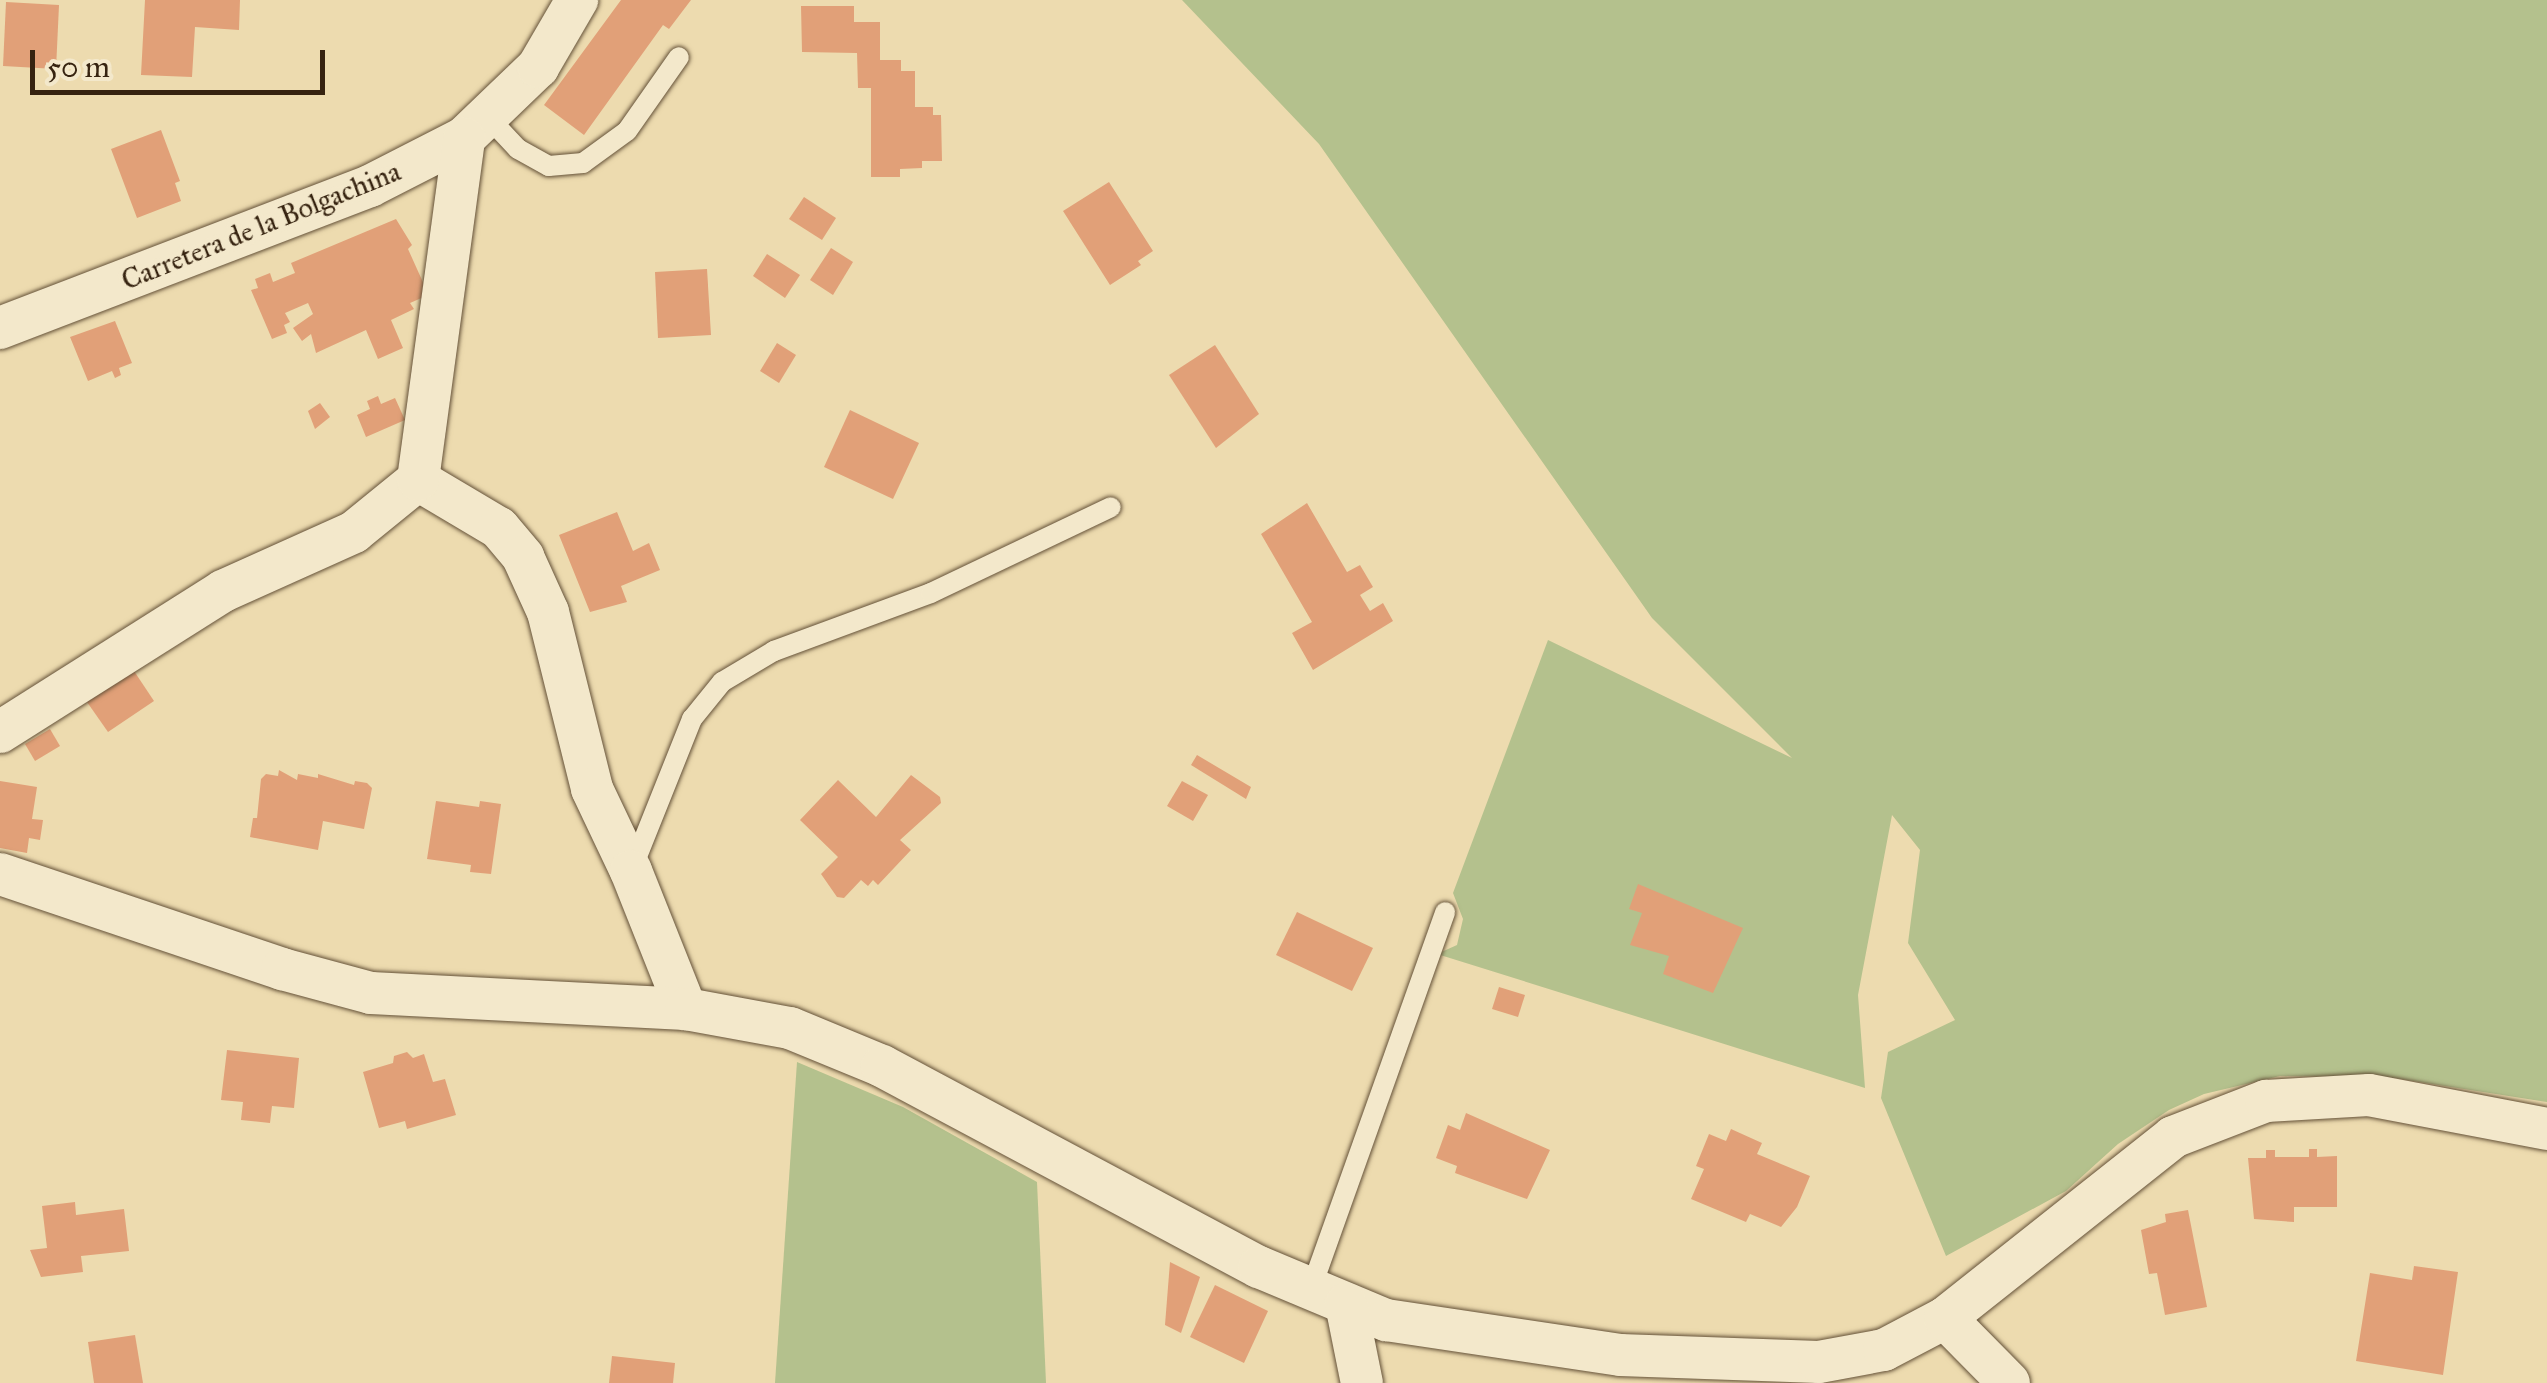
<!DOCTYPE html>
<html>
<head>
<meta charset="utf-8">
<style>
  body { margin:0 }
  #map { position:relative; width:2547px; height:1383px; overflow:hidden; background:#eddbaf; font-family:"IM FELL Great Primer",serif }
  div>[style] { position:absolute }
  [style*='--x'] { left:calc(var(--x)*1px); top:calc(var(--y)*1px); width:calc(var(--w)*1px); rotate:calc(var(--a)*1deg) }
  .green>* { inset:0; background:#b4c18d }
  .building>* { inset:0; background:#e1a078 }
  .roads { filter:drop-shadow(0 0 2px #645138) drop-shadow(0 0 2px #645138) }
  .service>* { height:20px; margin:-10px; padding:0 10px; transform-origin:10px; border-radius:10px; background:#f3e8cb }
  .minor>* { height:42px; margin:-21px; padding:0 21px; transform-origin:21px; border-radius:21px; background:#f3e8cb }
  span { translate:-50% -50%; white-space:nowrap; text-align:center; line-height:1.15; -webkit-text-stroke:9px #f3e8cb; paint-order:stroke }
  .street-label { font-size:28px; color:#362310 }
  .scale { position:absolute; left:30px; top:50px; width:295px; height:45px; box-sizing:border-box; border:5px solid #362310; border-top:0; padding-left:12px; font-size:30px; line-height:35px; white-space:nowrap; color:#362310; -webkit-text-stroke:8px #f3e8cb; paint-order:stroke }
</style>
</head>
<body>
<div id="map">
  <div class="green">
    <div style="clip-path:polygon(1182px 0,2547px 0,2547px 1102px,2394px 1078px,2280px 1076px,2204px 1094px,2169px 1110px,2118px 1144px,2066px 1191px,1946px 1256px,1881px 1098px,1888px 1052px,1955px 1020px,1908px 943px,1920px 850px,1892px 815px,1858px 995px,1865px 1088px,1437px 954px,1457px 945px,1463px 919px,1453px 893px,1548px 640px,1792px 758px,1652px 618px,1319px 144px)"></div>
    <div style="clip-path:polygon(797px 1062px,903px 1107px,1037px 1182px,1046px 1383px,775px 1383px)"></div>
  </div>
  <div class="building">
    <div style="clip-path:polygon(145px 0,240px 0,239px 30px,195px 27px,192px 77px,141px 75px)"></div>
    <div style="clip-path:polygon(621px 0,691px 0,669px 29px,663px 25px,584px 135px,544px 105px)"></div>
    <div style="clip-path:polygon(6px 2px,59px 5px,56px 69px,3px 66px)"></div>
    <div style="clip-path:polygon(801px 6px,854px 6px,854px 22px,880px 22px,880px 60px,901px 60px,901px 71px,915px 71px,915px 107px,933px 107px,933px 115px,941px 115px,942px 161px,922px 161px,922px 168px,900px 169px,900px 177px,871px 177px,871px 88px,858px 88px,857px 53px,802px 52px)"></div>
    <div style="clip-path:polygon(161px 130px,180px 181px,175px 183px,181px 201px,137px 218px,111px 149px)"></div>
    <div style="clip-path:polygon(1109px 182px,1153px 251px,1138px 261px,1141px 265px,1110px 285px,1063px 211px)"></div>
    <div style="clip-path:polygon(804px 197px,836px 218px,822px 240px,789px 219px)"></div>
    <div style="clip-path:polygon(396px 219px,412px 245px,408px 249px,426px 289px,426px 296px,410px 303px,414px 309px,391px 320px,403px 348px,378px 359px,366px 330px,316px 353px,311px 334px,302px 341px,293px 328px,313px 314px,308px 303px,285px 313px,290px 322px,284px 325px,287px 333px,272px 339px,251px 290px,258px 288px,255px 279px,270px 273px,273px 282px,295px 273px,291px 263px)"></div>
    <div style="clip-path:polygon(831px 248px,853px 262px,833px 295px,810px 280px)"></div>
    <div style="clip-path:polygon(767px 254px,800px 275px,785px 298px,753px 276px)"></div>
    <div style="clip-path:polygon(707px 269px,711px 335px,658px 338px,655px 272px)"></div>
    <div style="clip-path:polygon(115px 321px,132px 363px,119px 368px,121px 375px,115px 378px,112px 371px,88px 381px,70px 337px)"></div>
    <div style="clip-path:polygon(777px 343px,796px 355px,779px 383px,760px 371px)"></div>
    <div style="clip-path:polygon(1215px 345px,1259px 414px,1216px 448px,1169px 375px)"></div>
    <div style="clip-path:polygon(378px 396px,381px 404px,395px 398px,405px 420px,366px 437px,357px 415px,370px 409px,367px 401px)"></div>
    <div style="clip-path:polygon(320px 403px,330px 417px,315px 429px,308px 411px)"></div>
    <div style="clip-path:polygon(850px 410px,919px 443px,893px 499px,824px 467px)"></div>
    <div style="clip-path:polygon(1307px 503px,1347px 572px,1360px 565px,1373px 587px,1360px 595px,1370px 611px,1383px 603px,1393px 621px,1313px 670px,1292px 633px,1312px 622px,1261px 534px)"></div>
    <div style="clip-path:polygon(617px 512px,633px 551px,649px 543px,660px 570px,621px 586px,627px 602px,590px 612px,559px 535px)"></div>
    <div style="clip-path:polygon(134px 671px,154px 701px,108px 732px,87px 702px)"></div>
    <div style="clip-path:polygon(50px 729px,60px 746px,35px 761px,25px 744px)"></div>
    <div style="clip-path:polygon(1197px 755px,1251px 787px,1246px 799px,1191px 765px)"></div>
    <div style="clip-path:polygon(279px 770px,297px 780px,298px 774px,318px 778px,318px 774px,354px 785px,355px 781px,367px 783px,372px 788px,364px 829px,323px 821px,318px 850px,250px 837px,253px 818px,257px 818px,261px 779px,266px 774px,278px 776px)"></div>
    <div style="clip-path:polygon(911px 775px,940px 797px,941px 803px,900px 840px,911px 850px,878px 885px,873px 880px,868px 886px,861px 880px,844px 898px,837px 897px,821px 874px,838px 857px,800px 820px,838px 780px,876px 817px)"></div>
    <div style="clip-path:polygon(0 781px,37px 787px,32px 819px,43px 820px,40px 840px,29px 838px,27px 853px,0 848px)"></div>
    <div style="clip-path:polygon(1182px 781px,1208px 795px,1193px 821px,1167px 806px)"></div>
    <div style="clip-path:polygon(436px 801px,479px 807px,480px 801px,501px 804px,491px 874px,470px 872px,471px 865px,427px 859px)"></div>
    <div style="clip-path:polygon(1638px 884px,1743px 928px,1713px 993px,1663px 974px,1669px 956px,1630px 945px,1642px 913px,1629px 909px)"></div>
    <div style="clip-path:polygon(1297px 912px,1373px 948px,1352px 991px,1276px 955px)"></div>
    <div style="clip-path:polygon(1499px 987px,1525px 995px,1518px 1017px,1492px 1009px)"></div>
    <div style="clip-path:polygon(227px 1050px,299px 1058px,294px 1108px,272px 1106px,270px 1123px,241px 1120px,243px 1102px,221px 1100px)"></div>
    <div style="clip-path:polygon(407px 1052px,413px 1058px,424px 1054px,433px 1082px,445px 1079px,456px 1115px,407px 1129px,405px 1121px,379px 1128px,363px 1072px,393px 1063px,394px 1056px)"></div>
    <div style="clip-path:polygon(1466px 1113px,1550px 1150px,1527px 1199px,1455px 1173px,1457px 1166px,1436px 1158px,1448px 1125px,1460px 1130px)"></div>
    <div style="clip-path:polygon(1731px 1129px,1762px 1143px,1757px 1154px,1810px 1176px,1797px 1207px,1781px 1227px,1750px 1214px,1746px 1222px,1691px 1199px,1704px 1169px,1696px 1166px,1709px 1134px,1726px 1141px)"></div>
    <div style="clip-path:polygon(2309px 1149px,2317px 1149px,2317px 1157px,2337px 1156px,2337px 1207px,2294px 1207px,2294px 1222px,2254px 1219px,2248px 1158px,2266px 1158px,2266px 1150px,2275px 1150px,2275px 1157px,2309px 1157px)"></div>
    <div style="clip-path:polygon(75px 1202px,76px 1215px,124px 1209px,129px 1251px,81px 1256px,83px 1272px,41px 1277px,30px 1250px,47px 1248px,42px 1206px)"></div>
    <div style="clip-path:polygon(2188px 1210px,2207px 1307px,2165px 1315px,2157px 1273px,2149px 1274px,2141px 1230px,2166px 1222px,2165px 1214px)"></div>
    <div style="clip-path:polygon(1170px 1262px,1200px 1277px,1181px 1333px,1165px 1325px)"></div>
    <div style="clip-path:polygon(2414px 1266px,2458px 1272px,2443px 1375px,2356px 1361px,2370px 1273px,2412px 1280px)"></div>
    <div style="clip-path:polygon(1215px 1285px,1268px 1311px,1244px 1363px,1190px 1337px)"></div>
    <div style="clip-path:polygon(135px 1335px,143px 1383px,94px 1383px,88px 1342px)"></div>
    <div style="clip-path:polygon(612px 1356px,675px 1363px,673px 1383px,609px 1383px)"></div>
  </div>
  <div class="roads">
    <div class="service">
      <div style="--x:487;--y:116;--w:45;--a:46.8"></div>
      <div style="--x:518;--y:149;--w:35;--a:29"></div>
      <div style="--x:549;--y:166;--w:34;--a:-5"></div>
      <div style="--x:583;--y:163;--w:54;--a:-36"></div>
      <div style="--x:627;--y:131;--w:90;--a:-54.9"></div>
      <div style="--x:632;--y:869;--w:162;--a:-68.2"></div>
      <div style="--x:692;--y:719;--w:48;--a:-51"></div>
      <div style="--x:722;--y:682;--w:61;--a:-30.8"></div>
      <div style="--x:774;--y:651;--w:167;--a:-20.3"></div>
      <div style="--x:931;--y:593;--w:199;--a:-25.5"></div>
      <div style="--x:1311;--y:1289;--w:400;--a:-70.4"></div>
    </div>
    <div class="minor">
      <div style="--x:0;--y:328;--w:396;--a:-21"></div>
      <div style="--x:370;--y:186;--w:106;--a:-27.1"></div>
      <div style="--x:464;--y:138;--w:103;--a:-43.8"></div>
      <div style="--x:538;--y:67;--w:78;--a:-59.8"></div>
      <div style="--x:418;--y:480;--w:94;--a:30.7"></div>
      <div style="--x:499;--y:528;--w:38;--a:50"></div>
      <div style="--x:523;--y:557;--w:60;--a:65.6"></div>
      <div style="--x:548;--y:612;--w:182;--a:76"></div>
      <div style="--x:592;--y:789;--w:91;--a:64.6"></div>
      <div style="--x:631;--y:871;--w:149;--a:68.3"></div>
      <div style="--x:0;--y:732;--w:264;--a:-32.3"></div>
      <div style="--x:223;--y:591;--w:144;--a:-24.2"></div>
      <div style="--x:354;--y:532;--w:82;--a:-39.1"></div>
      <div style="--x:418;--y:480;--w:345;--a:-82.3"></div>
      <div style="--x:0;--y:874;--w:298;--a:18.6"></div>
      <div style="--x:282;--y:969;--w:92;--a:15.1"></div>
      <div style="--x:371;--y:993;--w:315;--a:2.9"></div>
      <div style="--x:686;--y:1009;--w:106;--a:10.4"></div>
      <div style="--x:790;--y:1028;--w:100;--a:22.4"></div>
      <div style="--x:882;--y:1066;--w:427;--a:28.1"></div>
      <div style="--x:1259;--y:1267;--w:138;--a:22.7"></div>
      <div style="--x:1386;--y:1320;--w:237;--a:8.5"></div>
      <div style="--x:1620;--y:1355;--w:199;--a:2"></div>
      <div style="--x:1819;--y:1362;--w:66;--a:-10.5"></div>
      <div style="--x:1884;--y:1350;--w:69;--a:-27.7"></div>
      <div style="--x:1945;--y:1318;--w:291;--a:-38.4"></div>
      <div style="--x:2173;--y:1137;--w:100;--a:-21.2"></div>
      <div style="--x:2266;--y:1101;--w:103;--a:-3.3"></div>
      <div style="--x:2369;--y:1095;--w:181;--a:10.8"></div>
      <div style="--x:1346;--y:1304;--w:81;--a:78.6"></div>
      <div style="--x:1945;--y:1318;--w:91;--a:45.4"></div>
    </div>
  </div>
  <div class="street-label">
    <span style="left:261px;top:226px;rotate:-22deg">Carretera de la Bolgachina</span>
  </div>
  <div class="scale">50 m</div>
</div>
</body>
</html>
